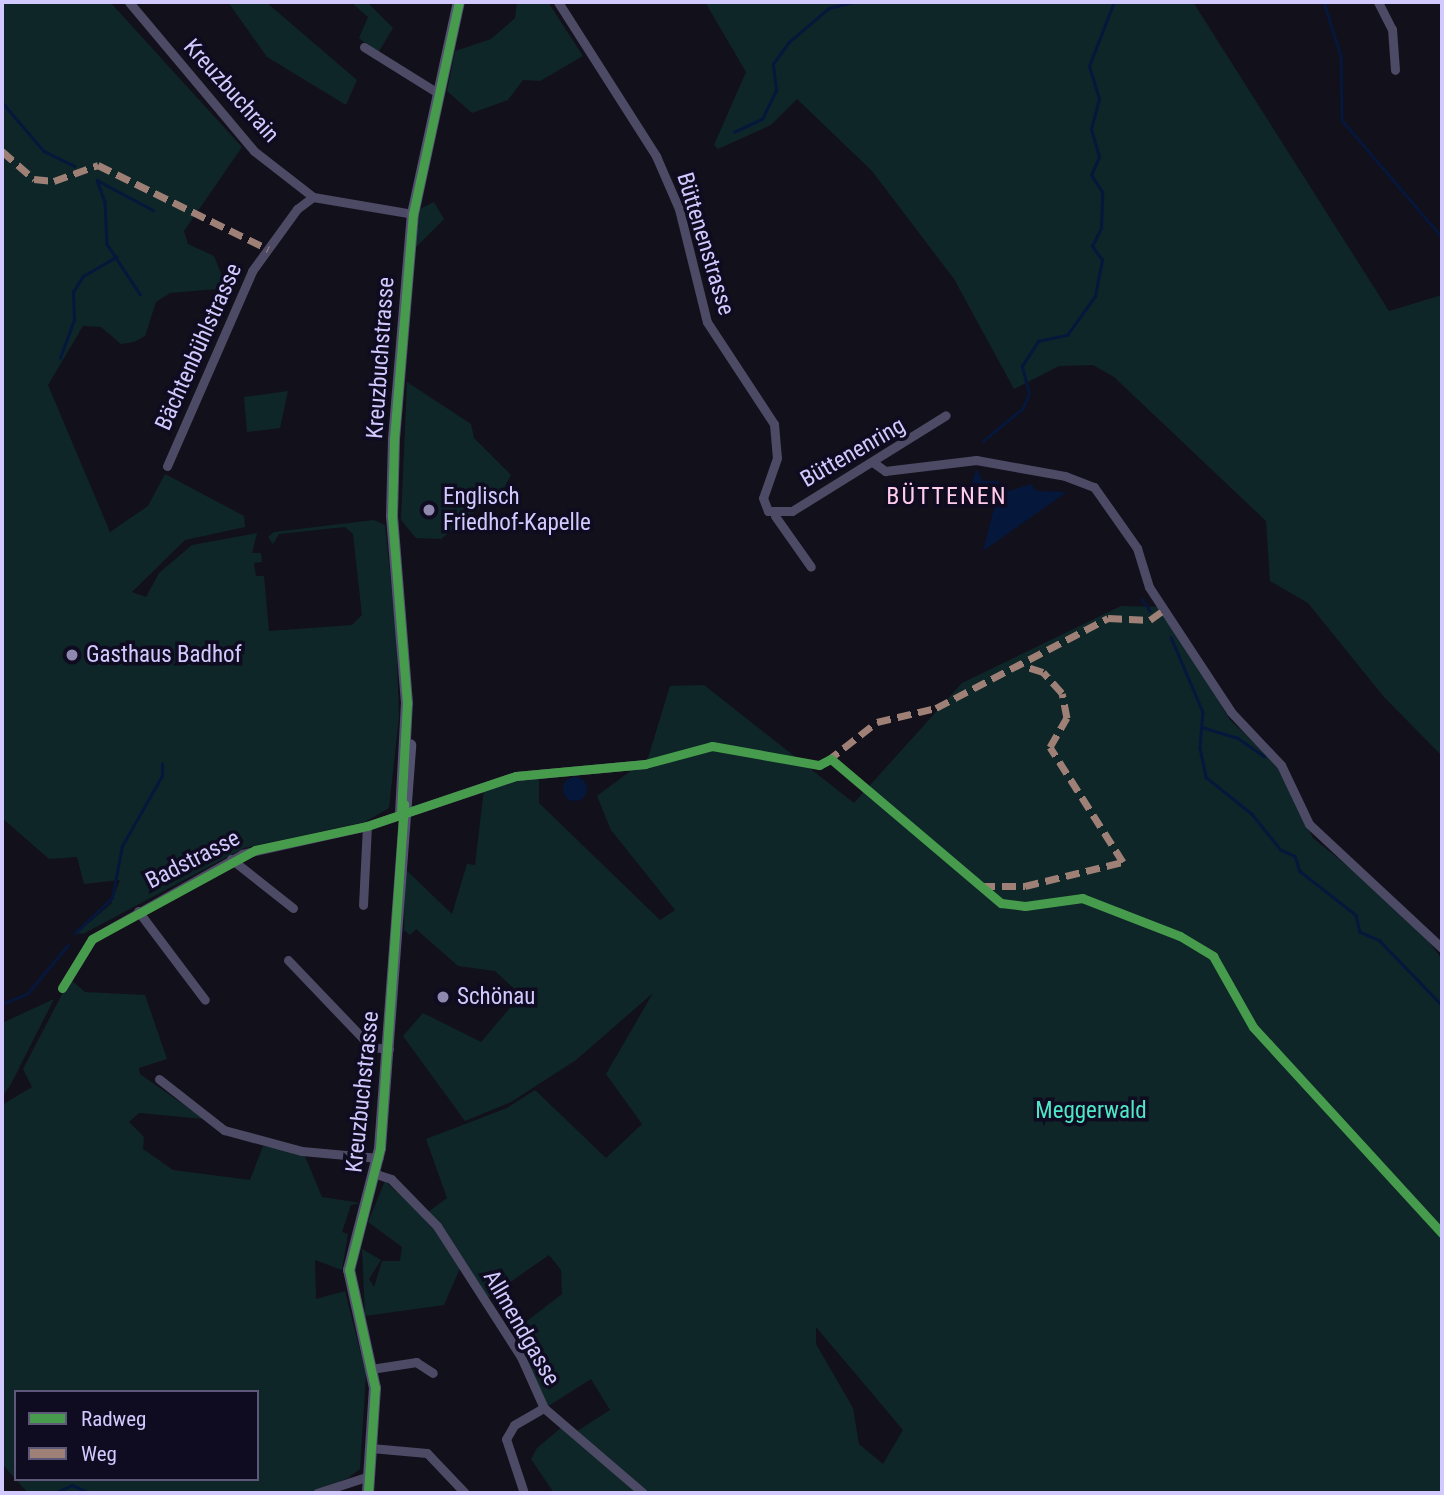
<!DOCTYPE html>
<html>
<head>
<meta charset="utf-8">
<style>
  body { margin:0 }
  #map { position:relative; width:1444px; height:1495px; overflow:hidden; background:#12101b; font-family:"Roboto Condensed",sans-serif }
  div>[style] { position:absolute }
  [style*='--x'] { left:calc(var(--x)*1px); top:calc(var(--y)*1px); width:calc(var(--w)*1px); rotate:calc(var(--a)*1deg) }
  .green>* { inset:0; background:#0f2628 }
  .water>* { inset:0; background:#06173c }
  .round { border-radius:50% }
  .stream>* { height:2.5px; margin:-1.25px; padding:0 1.25px; transform-origin:1.25px; border-radius:1.25px; background:#06173c }
  .street>* { height:9px; margin:-4.5px; padding:0 4.5px; transform-origin:4.5px; border-radius:4.5px; background:#4d4a65 }
  .secondary>* { height:12px; margin:-6px; padding:0 6px; transform-origin:6px; border-radius:6px; background:#535170 }
  .quiet>* { height:7px; margin-top:-3.5px; transform-origin:0; background:repeating-linear-gradient(90deg,#9e8076 0 14px,transparent 0 21px) }
  .cycleway>* { height:9px; margin:-4.5px; padding:0 4.5px; transform-origin:4.5px; border-radius:4.5px; background:#469c4c }
  .dots>* { width:19px; height:19px; translate:-50% -50%; box-sizing:border-box; border:4px solid #0f0b20; border-radius:50% }
  span { translate:-50% -50%; white-space:nowrap; text-align:center; line-height:1.15; -webkit-text-stroke:7px #0f0b20; paint-order:stroke }
  .street-label { font-size:23px; color:#d2caff }
  .poi-label { font-size:23px; color:#d2caff }
  .left { translate:0 -50%; text-align:left }
  .park-label { font-size:23px; color:#4ee7c7 }
  .neighbourhood-label { font-size:24px; color:#ffccea; letter-spacing:2px }
  .frame { position:absolute; inset:0; border:4px solid #d2caff; pointer-events:none }
  .legend { position:absolute; left:14px; top:1390px; width:245px; height:91px; box-sizing:border-box; background:#0f0b20; border:2px solid #5d5779; margin:0; padding:9px 12px; list-style:none; font-size:21px; color:#d2caff }
  .legend li { display:flex; align-items:center; gap:14px; height:35px }
  .legend b { width:35px; border:2px solid #5d5779 }
</style>
</head>
<body>
<div id="map">
  <div class="green">
    <div style="clip-path:polygon(2px 2px,110px 2px,242px 147px,184px 231px,188px 244px,214px 256px,223px 278px,217px 289px,170px 293px,156px 302px,145px 336px,134px 342px,121px 344px,101px 327px,83px 326px,48px 385px,110px 532px,148px 506px,165px 474px,244px 516px,245px 527px,185px 540px,132px 592px,146px 597px,159px 573px,192px 545px,257px 533px,252px 553px,261px 553px,262px 562px,254px 563px,256px 576px,264px 576px,269px 631px,352px 625px,362px 615px,353px 534px,345px 527px,279px 534px,273px 544px,268px 537px,274px 532px,374px 520px,385px 525px,396px 631px,399px 717px,389px 808px,365px 822px,244px 848px,83px 934px,77px 933px,111px 904px,120px 880px,84px 884px,77px 857px,49px 859px,2px 818px)"></div>
    <div style="clip-path:polygon(228px 2px,266px 2px,357px 80px,346px 105px,267px 57px)"></div>
    <div style="clip-path:polygon(351px 2px,367px 2px,393px 28px,378px 53px,359px 38px,368px 17px)"></div>
    <div style="clip-path:polygon(517px 2px,548px 2px,583px 56px,540px 81px,523px 80px,508px 100px,472px 113px,447px 91px,455px 51px,491px 39px,515px 18px)"></div>
    <div style="clip-path:polygon(705px 2px,1193px 2px,1389px 311px,1442px 295px,1442px 756px,1384px 697px,1308px 603px,1270px 581px,1266px 521px,1114px 377px,1093px 365px,1059px 366px,1014px 389px,954px 279px,872px 171px,797px 99px,771px 125px,718px 149px,714px 145px,746px 72px)"></div>
    <div style="clip-path:polygon(434px 202px,444px 219px,414px 249px,420px 209px)"></div>
    <div style="clip-path:polygon(407px 382px,471px 424px,474px 438px,511px 475px,504px 488px,441px 539px,416px 538px,401px 520px)"></div>
    <div style="clip-path:polygon(288px 391px,280px 428px,247px 432px,244px 397px)"></div>
    <div style="clip-path:polygon(evenodd,1121px 606px,1164px 607px,1230px 720px,1277px 763px,1313px 838px,1408px 915px,1442px 959px,1442px 1493px,554px 1493px,531px 1459px,537px 1448px,562px 1427px,571px 1435px,610px 1410px,591px 1379px,547px 1407px,518px 1346px,527px 1321px,562px 1294px,561px 1270px,549px 1255px,486px 1299px,428px 1212px,447px 1198px,426px 1139px,507px 1108px,535px 1090px,606px 1158px,642px 1124px,606px 1074px,653px 993px,576px 1060px,511px 1102px,465px 1121px,403px 1036px,423px 1013px,481px 1042px,521px 995px,495px 971px,458px 966px,416px 929px,410px 935px,404px 930px,405px 869px,452px 914px,467px 864px,475px 865px,484px 789px,539px 776px,539px 803px,660px 920px,675px 910px,611px 830px,597px 796px,648px 758px,670px 686px,704px 685px,854px 803px,962px 683px,1121px 606px,816px 1327px,903px 1430px,883px 1464px,859px 1444px,853px 1408px,816px 1344px,816px 1327px)"></div>
    <div style="clip-path:polygon(evenodd,70px 979px,85px 992px,145px 995px,167px 1059px,139px 1068px,140px 1074px,204px 1119px,139px 1113px,129px 1122px,144px 1137px,143px 1149px,173px 1170px,250px 1180px,263px 1146px,304px 1154px,322px 1197px,361px 1203px,351px 1205px,342px 1232px,348px 1234px,342px 1270px,315px 1260px,316px 1299px,345px 1291px,366px 1374px,360px 1469px,348px 1478px,313px 1493px,28px 1493px,2px 1464px,2px 1105px,32px 1087px,23px 1069px,70px 979px,16px 1392px,257px 1392px,257px 1479px,16px 1479px,16px 1392px)"></div>
    <div style="clip-path:polygon(54px 999px,11px 1084px,2px 1097px,2px 1023px)"></div>
    <div style="clip-path:polygon(385px 1181px,430px 1222px,460px 1268px,444px 1305px,365px 1316px,362px 1249px,381px 1260px,369px 1279px,374px 1287px,382px 1261px,400px 1261px,402px 1247px,368px 1222px)"></div>
  </div>
  <div class="water">
    <div style="clip-path:polygon(976px 469px,983px 481px,997px 481px,1009px 491px,1031px 484px,1037px 491px,1067px 492px,983px 551px,994px 508px,987px 491px,972px 483px)"></div>
    <div class="round" style="left:563px;top:777px;width:24px;height:24px"></div>
  </div>
  <div class="stream">
    <div style="--x:1324;--y:2;--w:57;--a:72.5"></div>
    <div style="--x:1341;--y:56;--w:64;--a:89.1"></div>
    <div style="--x:1342;--y:120;--w:154;--a:49.5"></div>
    <div style="--x:2;--y:102;--w:65;--a:49.4"></div>
    <div style="--x:44;--y:151;--w:34;--a:26"></div>
    <div style="--x:734;--y:132;--w:31;--a:-25"></div>
    <div style="--x:762;--y:119;--w:32;--a:-64"></div>
    <div style="--x:776;--y:90;--w:26;--a:-97"></div>
    <div style="--x:773;--y:64;--w:27;--a:-54"></div>
    <div style="--x:789;--y:42;--w:52;--a:-40.4"></div>
    <div style="--x:829;--y:8;--w:25;--a:-14"></div>
    <div style="--x:97;--y:180;--w:23;--a:70"></div>
    <div style="--x:105;--y:202;--w:42;--a:87.3"></div>
    <div style="--x:107;--y:244;--w:60;--a:56.6"></div>
    <div style="--x:97;--y:180;--w:64;--a:28.2"></div>
    <div style="--x:60;--y:358;--w:40;--a:-69.8"></div>
    <div style="--x:74;--y:320;--w:28;--a:-92"></div>
    <div style="--x:73;--y:292;--w:19;--a:-58"></div>
    <div style="--x:83;--y:276;--w:39;--a:-30"></div>
    <div style="--x:983;--y:441;--w:52;--a:-39.5"></div>
    <div style="--x:1023;--y:408;--w:16;--a:-68"></div>
    <div style="--x:1029;--y:393;--w:28;--a:-105"></div>
    <div style="--x:1022;--y:366;--w:30;--a:-57"></div>
    <div style="--x:1038;--y:341;--w:30;--a:-12"></div>
    <div style="--x:1067;--y:335;--w:48;--a:-54.3"></div>
    <div style="--x:1095;--y:296;--w:37;--a:-79"></div>
    <div style="--x:1102;--y:260;--w:17;--a:-126"></div>
    <div style="--x:1092;--y:246;--w:20;--a:-63"></div>
    <div style="--x:1101;--y:228;--w:36;--a:-88"></div>
    <div style="--x:1102;--y:192;--w:20;--a:-123"></div>
    <div style="--x:1091;--y:175;--w:20;--a:-66"></div>
    <div style="--x:1099;--y:157;--w:29;--a:-106"></div>
    <div style="--x:1091;--y:129;--w:31;--a:-75"></div>
    <div style="--x:1099;--y:99;--w:34;--a:-107"></div>
    <div style="--x:1089;--y:66;--w:69;--a:-68.7"></div>
    <div style="--x:1142;--y:599;--w:14;--a:56"></div>
    <div style="--x:1171;--y:637;--w:82;--a:66.9"></div>
    <div style="--x:1203;--y:712;--w:36;--a:95"></div>
    <div style="--x:1200;--y:748;--w:30;--a:78"></div>
    <div style="--x:1206;--y:777;--w:59;--a:38.8"></div>
    <div style="--x:1252;--y:814;--w:46;--a:51.1"></div>
    <div style="--x:1281;--y:850;--w:15;--a:23"></div>
    <div style="--x:1295;--y:856;--w:16;--a:72"></div>
    <div style="--x:1300;--y:871;--w:71;--a:38.2"></div>
    <div style="--x:1356;--y:915;--w:17;--a:77"></div>
    <div style="--x:1360;--y:932;--w:21;--a:23"></div>
    <div style="--x:1379;--y:940;--w:91;--a:45.9"></div>
    <div style="--x:1202;--y:727;--w:38;--a:17"></div>
    <div style="--x:1238;--y:738;--w:32;--a:35"></div>
    <div style="--x:75;--y:933;--w:51;--a:-43.4"></div>
    <div style="--x:112;--y:898;--w:53;--a:-79.1"></div>
    <div style="--x:122;--y:846;--w:81;--a:-60.3"></div>
    <div style="--x:162;--y:776;--w:12;--a:-90"></div>
    <div style="--x:2;--y:1004;--w:27;--a:-22"></div>
    <div style="--x:27;--y:994;--w:64;--a:-50.1"></div>
    <div style="--x:55;--y:1493;--w:19;--a:-25"></div>
    <div style="--x:72;--y:1485;--w:20;--a:24"></div>
  </div>
  <div class="street">
    <div style="--x:129;--y:2;--w:194;--a:50"></div>
    <div style="--x:254;--y:151;--w:75;--a:37.9"></div>
    <div style="--x:558;--y:2;--w:183;--a:57.5"></div>
    <div style="--x:656;--y:156;--w:58;--a:66.5"></div>
    <div style="--x:679;--y:209;--w:116;--a:76.1"></div>
    <div style="--x:707;--y:322;--w:122;--a:56.7"></div>
    <div style="--x:774;--y:424;--w:34;--a:85"></div>
    <div style="--x:777;--y:458;--w:42;--a:109.3"></div>
    <div style="--x:763;--y:498;--w:14;--a:69"></div>
    <div style="--x:768;--y:511;--w:24;--a:0"></div>
    <div style="--x:792;--y:511;--w:181;--a:-31.9"></div>
    <div style="--x:1378;--y:2;--w:30;--a:63"></div>
    <div style="--x:1392;--y:29;--w:41;--a:85.8"></div>
    <div style="--x:364;--y:47;--w:87;--a:31.9"></div>
    <div style="--x:874;--y:463;--w:14;--a:36"></div>
    <div style="--x:885;--y:471;--w:92;--a:-6.9"></div>
    <div style="--x:976;--y:460;--w:90;--a:10.2"></div>
    <div style="--x:1065;--y:476;--w:31;--a:21"></div>
    <div style="--x:1094;--y:487;--w:75;--a:54.8"></div>
    <div style="--x:1137;--y:548;--w:41;--a:72.9"></div>
    <div style="--x:1149;--y:587;--w:149;--a:56.7"></div>
    <div style="--x:1231;--y:712;--w:73;--a:46.7"></div>
    <div style="--x:1281;--y:765;--w:65;--a:64.6"></div>
    <div style="--x:1309;--y:824;--w:182;--a:43"></div>
    <div style="--x:167;--y:466;--w:213;--a:-66.4"></div>
    <div style="--x:252;--y:271;--w:77;--a:-54"></div>
    <div style="--x:297;--y:209;--w:20;--a:-37"></div>
    <div style="--x:313;--y:197;--w:101;--a:9.6"></div>
    <div style="--x:775;--y:516;--w:62;--a:54.8"></div>
    <div style="--x:231;--y:859;--w:79;--a:38.3"></div>
    <div style="--x:363;--y:905;--w:79;--a:-87.1"></div>
    <div style="--x:138;--y:911;--w:111;--a:53"></div>
    <div style="--x:288;--y:960;--w:120;--a:46.3"></div>
    <div style="--x:371;--y:1047;--w:18;--a:6"></div>
    <div style="--x:62;--y:988;--w:57;--a:-58.5"></div>
    <div style="--x:92;--y:939;--w:172;--a:-29.5"></div>
    <div style="--x:242;--y:854;--w:128;--a:-12.6"></div>
    <div style="--x:367;--y:826;--w:157;--a:-18.6"></div>
    <div style="--x:516;--y:776;--w:130;--a:-5.3"></div>
    <div style="--x:159;--y:1079;--w:83;--a:38.1"></div>
    <div style="--x:224;--y:1130;--w:81;--a:15.1"></div>
    <div style="--x:302;--y:1151;--w:77;--a:5.2"></div>
    <div style="--x:376;--y:1174;--w:16;--a:18"></div>
    <div style="--x:391;--y:1179;--w:66;--a:45.6"></div>
    <div style="--x:437;--y:1226;--w:156;--a:57.3"></div>
    <div style="--x:521;--y:1357;--w:56;--a:65.7"></div>
    <div style="--x:544;--y:1408;--w:130;--a:40.6"></div>
    <div style="--x:371;--y:1369;--w:46;--a:-8.8"></div>
    <div style="--x:416;--y:1362;--w:20;--a:33"></div>
    <div style="--x:371;--y:1448;--w:56;--a:5.1"></div>
    <div style="--x:427;--y:1453;--w:55;--a:46.5"></div>
    <div style="--x:317;--y:1493;--w:55;--a:-18.1"></div>
    <div style="--x:524;--y:1493;--w:57;--a:-108.4"></div>
    <div style="--x:506;--y:1439;--w:16;--a:-60"></div>
    <div style="--x:514;--y:1425;--w:34;--a:-30"></div>
  </div>
  <div class="secondary">
    <div style="--x:401;--y:813;--w:110;--a:-86.9"></div>
    <div style="--x:407;--y:703;--w:188;--a:-94.6"></div>
    <div style="--x:392;--y:516;--w:77;--a:-88.5"></div>
    <div style="--x:394;--y:439;--w:226;--a:-85.2"></div>
    <div style="--x:413;--y:214;--w:217;--a:-77.8"></div>
    <div style="--x:368;--y:1493;--w:105;--a:-86.2"></div>
    <div style="--x:375;--y:1388;--w:121;--a:-102.4"></div>
    <div style="--x:349;--y:1270;--w:126;--a:-75.7"></div>
    <div style="--x:380;--y:1148;--w:404;--a:-85.7"></div>
  </div>
  <div class="quiet">
    <div style="--x:2;--y:151;--w:43;--a:41.2"></div>
    <div style="--x:34;--y:179;--w:20;--a:6"></div>
    <div style="--x:54;--y:181;--w:47;--a:-20"></div>
    <div style="--x:98;--y:165;--w:190;--a:26.3"></div>
    <div style="--x:827;--y:761;--w:63;--a:-38"></div>
    <div style="--x:877;--y:722;--w:61;--a:-13.3"></div>
    <div style="--x:936;--y:708;--w:194;--a:-27.6"></div>
    <div style="--x:1108;--y:618;--w:42;--a:2.7"></div>
    <div style="--x:1150;--y:620;--w:17;--a:-36"></div>
    <div style="--x:981;--y:886;--w:44;--a:0"></div>
    <div style="--x:1025;--y:886;--w:101;--a:-13.8"></div>
    <div style="--x:1123;--y:862;--w:136;--a:-122.4"></div>
    <div style="--x:1050;--y:747;--w:34;--a:-60"></div>
    <div style="--x:1067;--y:718;--w:25;--a:-101"></div>
    <div style="--x:1062;--y:693;--w:28;--a:-132"></div>
    <div style="--x:1043;--y:672;--w:20;--a:-162"></div>
  </div>
  <div class="cycleway">
    <div style="--x:401;--y:813;--w:110;--a:-86.9"></div>
    <div style="--x:407;--y:703;--w:188;--a:-94.6"></div>
    <div style="--x:392;--y:516;--w:77;--a:-88.5"></div>
    <div style="--x:394;--y:439;--w:226;--a:-85.2"></div>
    <div style="--x:413;--y:214;--w:217;--a:-77.8"></div>
    <div style="--x:62;--y:988;--w:57;--a:-58.5"></div>
    <div style="--x:92;--y:939;--w:186;--a:-28.6"></div>
    <div style="--x:255;--y:850;--w:115;--a:-12.1"></div>
    <div style="--x:367;--y:826;--w:157;--a:-18.6"></div>
    <div style="--x:516;--y:776;--w:130;--a:-5.3"></div>
    <div style="--x:645;--y:764;--w:69;--a:-15"></div>
    <div style="--x:712;--y:746;--w:109;--a:10.1"></div>
    <div style="--x:819;--y:765;--w:13;--a:-27"></div>
    <div style="--x:831;--y:759;--w:223;--a:40.3"></div>
    <div style="--x:1001;--y:903;--w:24;--a:7"></div>
    <div style="--x:1025;--y:906;--w:58;--a:-8"></div>
    <div style="--x:1082;--y:898;--w:105;--a:21.2"></div>
    <div style="--x:1180;--y:936;--w:39;--a:31"></div>
    <div style="--x:1213;--y:956;--w:81;--a:60.6"></div>
    <div style="--x:1253;--y:1027;--w:280;--a:47.5"></div>
    <div style="--x:368;--y:1493;--w:105;--a:-86.2"></div>
    <div style="--x:375;--y:1388;--w:121;--a:-102.4"></div>
    <div style="--x:349;--y:1270;--w:126;--a:-75.7"></div>
    <div style="--x:380;--y:1148;--w:345;--a:-86"></div>
  </div>
  <div class="dots">
    <div style="left:429px;top:510px;background:#8f89af"></div>
    <div style="left:72px;top:655px;background:#8f89af"></div>
    <div style="left:443px;top:997px;background:#8f89af"></div>
  </div>
  <div class="street-label">
    <span style="left:231px;top:91px;rotate:48deg">Kreuzbuchrain</span>
    <span style="left:705px;top:244px;rotate:73deg">Büttenenstrasse</span>
    <span style="left:199px;top:347px;rotate:-66deg">Bächtenbühlstrasse</span>
    <span style="left:381px;top:358px;rotate:-86deg">Kreuzbuchstrasse</span>
    <span style="left:853px;top:453px;rotate:-30deg">Büttenenring</span>
    <span style="left:193px;top:860px;rotate:-27deg">Badstrasse</span>
    <span style="left:363px;top:1092px;rotate:-84deg">Kreuzbuchstrasse</span>
    <span style="left:521px;top:1328px;rotate:60deg">Allmendgasse</span>
  </div>
  <div class="poi-label">
    <span class="left" style="left:443px;top:510px">Englisch<br>Friedhof-Kapelle</span>
    <span class="left" style="left:86px;top:655px">Gasthaus Badhof</span>
    <span class="left" style="left:457px;top:997px">Schönau</span>
  </div>
  <div class="park-label">
    <span style="left:1091px;top:1111px">Meggerwald</span>
  </div>
  <div class="neighbourhood-label">
    <span style="left:947px;top:497px">BÜTTENEN</span>
  </div>
  <div class="frame"></div>
  <ul class="legend">
  <li><b style="height:9px;background:#469c4c"></b>Radweg</li>
  <li><b style="height:9px;background:#9e8076"></b>Weg</li>
  </ul>
</div>
</body>
</html>
